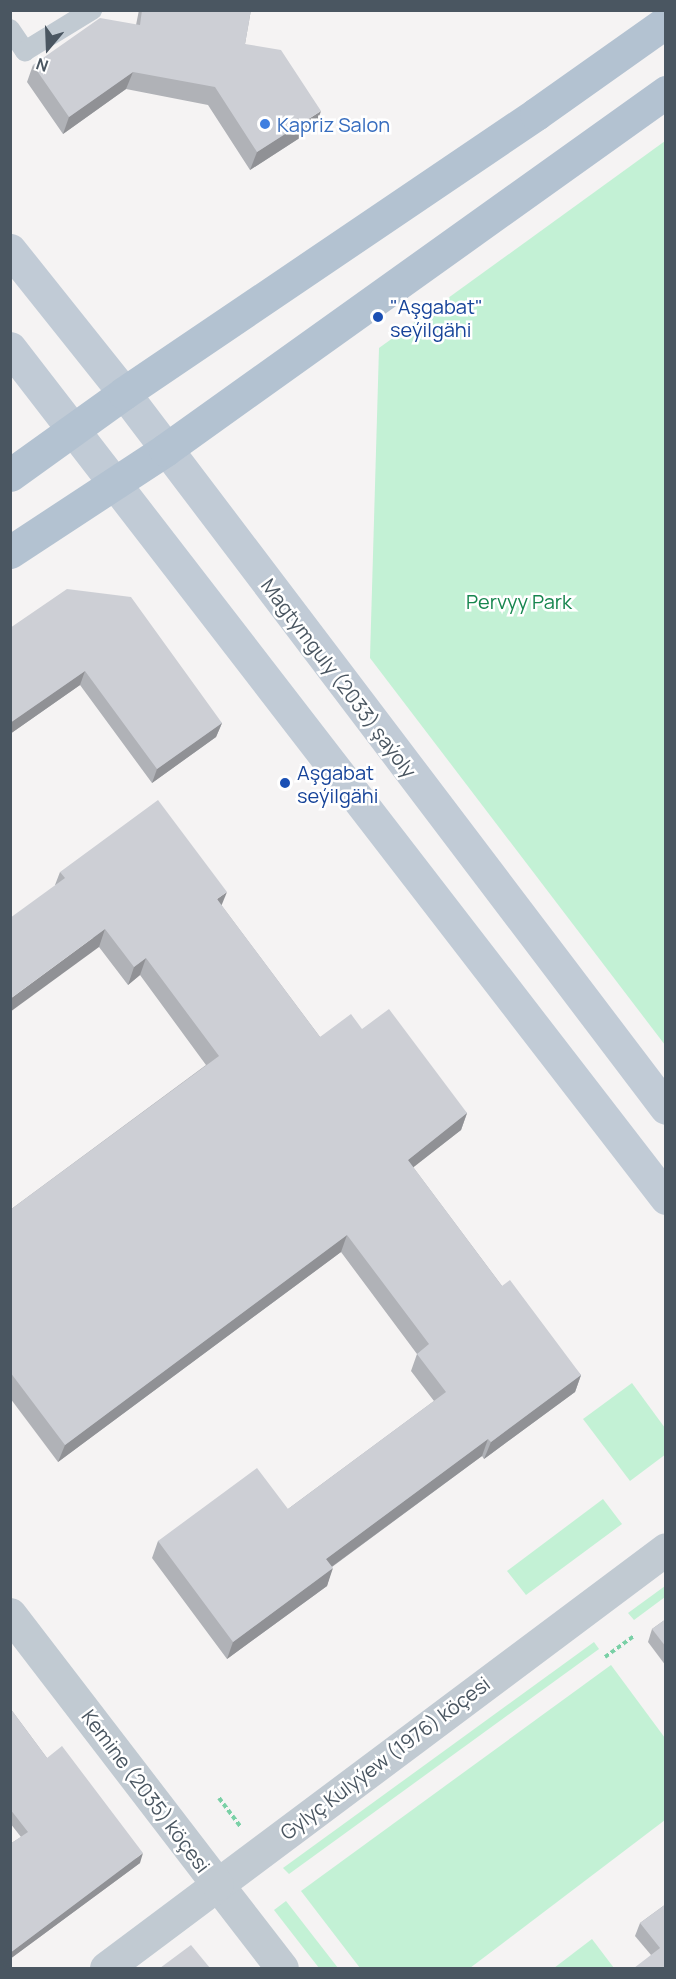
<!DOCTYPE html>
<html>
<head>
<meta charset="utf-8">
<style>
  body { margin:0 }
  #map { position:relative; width:676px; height:1979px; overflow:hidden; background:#f5f3f3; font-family:Manrope,sans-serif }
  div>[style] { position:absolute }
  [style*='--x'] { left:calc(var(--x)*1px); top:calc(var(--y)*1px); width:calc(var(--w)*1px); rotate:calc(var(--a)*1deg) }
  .green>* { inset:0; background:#c3f1d5 }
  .path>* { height:4px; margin-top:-2px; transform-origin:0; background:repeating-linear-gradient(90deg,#7ad0a6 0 4.5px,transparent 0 7.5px) }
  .service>* { height:20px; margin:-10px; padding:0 10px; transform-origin:10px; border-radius:10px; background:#c1cad2 }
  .minor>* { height:33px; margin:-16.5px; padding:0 16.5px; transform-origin:16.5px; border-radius:16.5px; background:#c1cad2 }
  .tertiary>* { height:33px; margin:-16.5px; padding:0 16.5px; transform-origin:16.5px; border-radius:16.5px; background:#c1cad2 }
  .secondary>* { height:33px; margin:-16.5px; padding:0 16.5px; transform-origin:16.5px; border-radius:16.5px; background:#c1cbd6 }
  .primary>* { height:33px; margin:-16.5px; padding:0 16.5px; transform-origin:16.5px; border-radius:16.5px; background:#b3c2d1 }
  .wall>* { inset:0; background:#b0b2b7 }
  .shaded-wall>* { inset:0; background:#909195 }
  .building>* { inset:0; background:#cdcfd5 }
  .dots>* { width:16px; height:16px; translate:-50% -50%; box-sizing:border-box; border:3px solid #fff; border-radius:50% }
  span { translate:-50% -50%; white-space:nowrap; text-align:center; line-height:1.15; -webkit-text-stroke:5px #fff; paint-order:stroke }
  .shop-label { font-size:20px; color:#366cbe }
  .left { translate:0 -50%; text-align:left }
  .transit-label { font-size:20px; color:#164399 }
  .park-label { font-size:20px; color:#17864f }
  .street-label { font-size:20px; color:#4a5661 }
  .frame { position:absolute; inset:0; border:12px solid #4a5661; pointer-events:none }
  .north { position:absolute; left:18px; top:18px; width:60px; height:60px; -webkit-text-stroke:4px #fff; paint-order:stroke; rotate:199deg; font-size:16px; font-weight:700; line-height:24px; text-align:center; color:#4a5661 }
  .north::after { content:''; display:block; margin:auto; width:21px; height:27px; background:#4a5661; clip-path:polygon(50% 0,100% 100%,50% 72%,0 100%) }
</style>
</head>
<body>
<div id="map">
  <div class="green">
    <div style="clip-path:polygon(665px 141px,665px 1045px,370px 658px,379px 348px)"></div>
    <div style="clip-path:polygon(632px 1383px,665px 1428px,666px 1454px,630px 1481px,583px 1419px)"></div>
    <div style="clip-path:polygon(603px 1499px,622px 1524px,526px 1595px,507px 1571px)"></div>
    <div style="clip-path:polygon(665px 1586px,665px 1597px,634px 1620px,628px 1613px)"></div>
    <div style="clip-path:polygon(594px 1642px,599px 1649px,289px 1874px,283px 1868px)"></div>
    <div style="clip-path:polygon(611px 1665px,665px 1738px,665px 1820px,470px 1968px,360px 1968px,301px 1891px)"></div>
    <div style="clip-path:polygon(286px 1901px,338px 1968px,319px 1968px,274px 1910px)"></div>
    <div style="clip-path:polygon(592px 1939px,614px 1968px,554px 1968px)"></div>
  </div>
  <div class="path">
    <div style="--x:605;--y:1657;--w:37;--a:-36"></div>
    <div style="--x:219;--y:1798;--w:35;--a:53"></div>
  </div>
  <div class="service">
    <div style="--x:10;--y:29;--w:27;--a:56"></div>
    <div style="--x:25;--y:51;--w:79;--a:-31.5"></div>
  </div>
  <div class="minor">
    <div style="--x:217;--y:1884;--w:106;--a:52.3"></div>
    <div style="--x:106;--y:1968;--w:699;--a:-36.8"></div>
  </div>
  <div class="tertiary">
    <div style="--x:10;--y:1614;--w:340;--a:52.5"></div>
  </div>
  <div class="secondary">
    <div style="--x:10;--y:250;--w:183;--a:51.4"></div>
    <div style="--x:124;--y:393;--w:897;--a:52.84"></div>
    <div style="--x:10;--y:348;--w:1074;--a:52.34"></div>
  </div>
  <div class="primary">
    <div style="--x:10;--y:475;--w:140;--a:-35.7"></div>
    <div style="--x:124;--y:393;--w:498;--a:-34.1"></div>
    <div style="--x:536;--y:114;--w:159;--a:-35.3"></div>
    <div style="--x:10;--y:552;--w:186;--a:-33.3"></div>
    <div style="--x:165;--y:450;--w:616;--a:-35.55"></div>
  </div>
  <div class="wall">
    <div style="clip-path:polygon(139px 10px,251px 10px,245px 44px,315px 128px,250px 170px,208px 105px,126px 89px,63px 134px,27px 82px,33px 65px,136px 25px)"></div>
    <div style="clip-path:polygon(10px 628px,222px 723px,216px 737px,152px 783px,80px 685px,10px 734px)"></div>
    <div style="clip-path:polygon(60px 872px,222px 906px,320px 1037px,362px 1029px,467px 1113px,461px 1130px,413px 1167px,502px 1286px,581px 1375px,575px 1392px,484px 1459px,482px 1456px,332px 1567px,327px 1586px,227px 1659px,152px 1558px,158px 1541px,288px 1509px,434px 1401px,411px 1371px,417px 1354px,341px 1252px,58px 1462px,10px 1398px,10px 1210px,206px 1065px,140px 975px,128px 985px,99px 947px,55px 885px)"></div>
    <div style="clip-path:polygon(666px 1619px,666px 1666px,648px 1642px,652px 1629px)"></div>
    <div style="clip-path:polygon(10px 1708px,47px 1758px,140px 1863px,10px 1959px,10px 1844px,21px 1837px,10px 1823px)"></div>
    <div style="clip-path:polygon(666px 1904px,666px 1968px,651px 1955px,635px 1936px,640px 1923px)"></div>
  </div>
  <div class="shaded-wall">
    <div style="clip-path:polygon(133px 72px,126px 89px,63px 134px,69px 117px)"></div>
    <div style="clip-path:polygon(321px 111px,315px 128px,250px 170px,257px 152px)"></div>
    <div style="clip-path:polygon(85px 671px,80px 685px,10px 734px,10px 723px)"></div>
    <div style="clip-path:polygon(222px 723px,216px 737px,152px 783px,157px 769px)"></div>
    <div style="clip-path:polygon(227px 892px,220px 909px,217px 899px)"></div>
    <div style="clip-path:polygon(105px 929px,99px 947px,10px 1012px,10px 999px)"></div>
    <div style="clip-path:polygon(146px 958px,140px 975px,128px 985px,134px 967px)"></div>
    <div style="clip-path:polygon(467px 1113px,461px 1130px,401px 1177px,408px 1160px)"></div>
    <div style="clip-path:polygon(347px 1235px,341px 1252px,58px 1462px,65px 1445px)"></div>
    <div style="clip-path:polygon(581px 1375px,575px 1392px,484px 1459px,491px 1442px)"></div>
    <div style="clip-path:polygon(488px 1439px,482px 1456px,319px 1576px,326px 1559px)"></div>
    <div style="clip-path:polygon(333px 1568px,327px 1586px,227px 1659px,233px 1642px)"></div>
    <div style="clip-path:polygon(143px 1853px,140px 1863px,10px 1959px,10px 1953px)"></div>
  </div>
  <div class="building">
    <div style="clip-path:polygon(142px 10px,251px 10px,245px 44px,281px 50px,321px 111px,257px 152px,215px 87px,133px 72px,69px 117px,33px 65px,100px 18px,140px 25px)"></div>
    <div style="clip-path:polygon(67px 589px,131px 597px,222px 723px,157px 769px,85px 671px,10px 723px,10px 628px)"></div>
    <div style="clip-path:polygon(158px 800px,227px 892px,217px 899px,320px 1037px,351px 1014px,362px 1029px,389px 1009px,467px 1113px,408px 1160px,502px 1286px,510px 1280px,581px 1375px,491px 1442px,488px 1439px,326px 1559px,333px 1568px,233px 1642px,158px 1541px,257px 1468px,288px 1509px,446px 1392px,417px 1354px,429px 1344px,347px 1235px,65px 1445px,10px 1372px,10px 1210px,219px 1056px,146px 958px,134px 967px,105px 929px,10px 999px,10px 918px,65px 878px,60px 872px)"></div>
    <div style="clip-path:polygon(666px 1619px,666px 1647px,652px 1629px)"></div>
    <div style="clip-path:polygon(10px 1708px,47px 1758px,62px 1746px,143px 1853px,10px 1953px,10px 1844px,28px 1832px,10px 1809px)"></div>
    <div style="clip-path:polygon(666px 1904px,666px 1968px,634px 1968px,660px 1948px,640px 1923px)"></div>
    <div style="clip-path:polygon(191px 1945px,210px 1968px,160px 1968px)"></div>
  </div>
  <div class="dots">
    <div style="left:265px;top:124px;background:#3f7fe0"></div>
    <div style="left:378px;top:317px;background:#1a4fb4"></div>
    <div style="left:285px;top:783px;background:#1a4fb4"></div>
  </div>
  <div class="shop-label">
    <span class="left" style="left:277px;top:124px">Kapriz Salon</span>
  </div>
  <div class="transit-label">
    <span class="left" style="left:390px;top:318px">"Aşgabat"<br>seýilgähi</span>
    <span class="left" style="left:297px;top:784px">Aşgabat<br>seýilgähi</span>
  </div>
  <div class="park-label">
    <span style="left:519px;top:601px">Pervyy Park</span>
  </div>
  <div class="street-label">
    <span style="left:339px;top:678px;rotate:53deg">Magtymguly (2033) şaýoly</span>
    <span style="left:385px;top:1758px;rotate:-37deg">Gylyç Kulyýew (1976) köçesi</span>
    <span style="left:146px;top:1791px;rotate:53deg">Kemine (2035) köçesi</span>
  </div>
  <div class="frame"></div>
  <div class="north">N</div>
</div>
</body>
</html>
